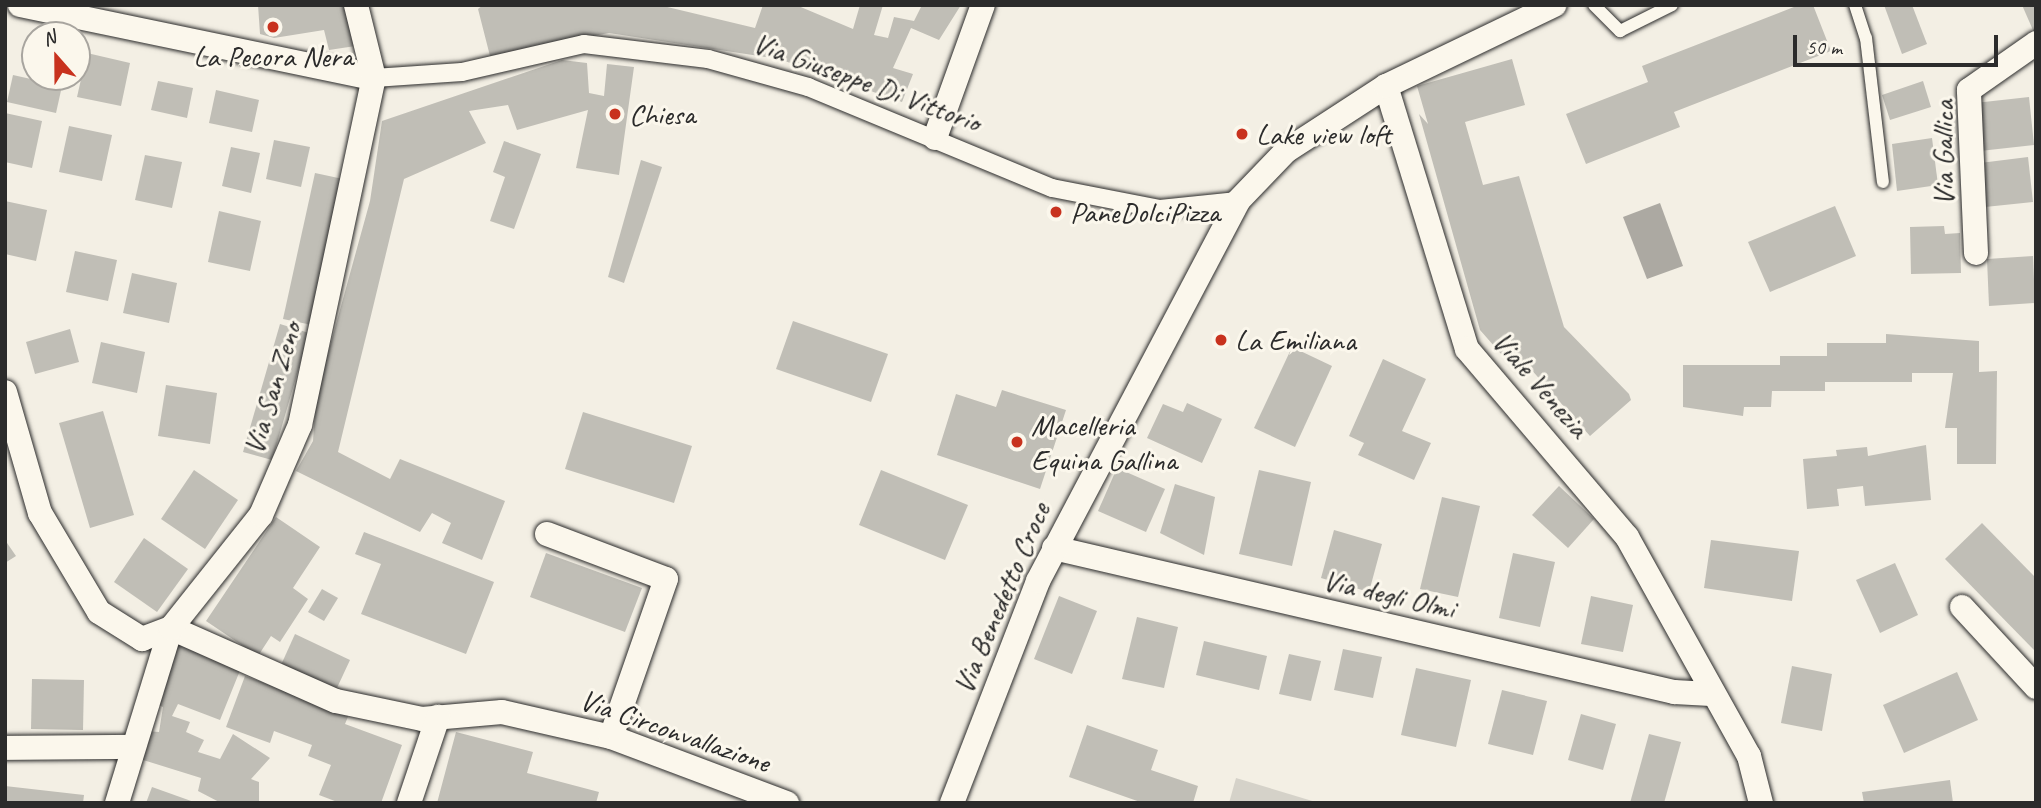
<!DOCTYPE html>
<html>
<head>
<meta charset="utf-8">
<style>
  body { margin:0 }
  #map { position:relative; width:2041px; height:808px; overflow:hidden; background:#f3efe4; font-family:Caveat,sans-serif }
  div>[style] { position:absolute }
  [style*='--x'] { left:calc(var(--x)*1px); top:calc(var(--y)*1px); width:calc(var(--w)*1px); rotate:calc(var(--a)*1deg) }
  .green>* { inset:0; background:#d5d2c9 }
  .water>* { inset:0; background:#aca9a2 }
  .building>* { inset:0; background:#c0beb6 }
  .roads { filter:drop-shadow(0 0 2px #2b2b2b) drop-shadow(0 0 2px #2b2b2b) }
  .service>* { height:12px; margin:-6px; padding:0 6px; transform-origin:6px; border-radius:6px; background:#fbf7ec }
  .pedestrian>* { height:18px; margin:-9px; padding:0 9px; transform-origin:9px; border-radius:9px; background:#fbf7ec }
  .minor>* { height:24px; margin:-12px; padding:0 12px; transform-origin:12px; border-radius:12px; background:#fbf7ec }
  .dots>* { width:19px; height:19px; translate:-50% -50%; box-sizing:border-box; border:4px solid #fbf7ec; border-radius:50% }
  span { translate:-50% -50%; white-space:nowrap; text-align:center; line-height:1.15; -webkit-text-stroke:6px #fbf7ec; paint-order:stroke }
  .poi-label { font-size:30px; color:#2b2b2b }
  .left { translate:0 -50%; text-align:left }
  .street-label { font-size:30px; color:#2b2b2b }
  .frame { position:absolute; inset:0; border:7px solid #2b2b2b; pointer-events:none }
  .north { position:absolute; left:21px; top:21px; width:70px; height:70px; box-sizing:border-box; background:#fbf7ec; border:2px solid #a8a59f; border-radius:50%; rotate:339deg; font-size:19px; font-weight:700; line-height:28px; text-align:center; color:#2b2b2b }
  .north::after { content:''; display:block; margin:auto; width:24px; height:32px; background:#c8321e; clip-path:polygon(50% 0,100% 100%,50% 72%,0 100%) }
  .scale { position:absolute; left:1793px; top:35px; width:205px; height:32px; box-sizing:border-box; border:4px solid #2b2b2b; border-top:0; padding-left:9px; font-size:21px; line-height:24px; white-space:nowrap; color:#2b2b2b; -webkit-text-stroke:5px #fbf7ec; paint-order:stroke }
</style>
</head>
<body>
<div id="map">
  <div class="green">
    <div style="clip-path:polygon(1236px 778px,1319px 803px,1229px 803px)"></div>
  </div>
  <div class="water">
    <div style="clip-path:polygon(1660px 203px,1683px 266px,1647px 279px,1623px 217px)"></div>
  </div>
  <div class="building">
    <div style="clip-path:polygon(258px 5px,349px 5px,362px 45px,329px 50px,324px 30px,274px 38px,260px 34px)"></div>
    <div style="clip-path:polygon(483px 5px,659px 5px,755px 28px,763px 5px,796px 5px,853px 29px,860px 5px,883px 5px,874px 35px,888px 38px,894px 17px,914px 21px,922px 5px,961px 5px,939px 40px,911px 28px,893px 68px,913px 74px,902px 102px,779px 59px,609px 33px,490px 56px,478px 9px)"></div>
    <div style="clip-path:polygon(1799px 5px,1813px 5px,1831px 51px,1674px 112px,1680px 127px,1586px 164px,1566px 114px,1648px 82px,1642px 66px)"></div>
    <div style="clip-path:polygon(1884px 5px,1912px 5px,1927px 44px,1902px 54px)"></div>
    <div style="clip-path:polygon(2022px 5px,2036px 5px,2036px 37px)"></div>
    <div style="clip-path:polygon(87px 53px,130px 63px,121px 106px,77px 97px)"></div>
    <div style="clip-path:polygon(1512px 59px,1525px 105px,1465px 122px,1483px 185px,1519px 176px,1564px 327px,1629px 394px,1631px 400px,1590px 436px,1529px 367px,1516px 371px,1480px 330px,1419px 114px,1428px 124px,1417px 86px)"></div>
    <div style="clip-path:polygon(562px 60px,587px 63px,589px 93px,604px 96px,607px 64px,634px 67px,619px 175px,576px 168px,588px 110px,517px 130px,508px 105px,469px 111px,486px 143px,404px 179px,338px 452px,390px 479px,400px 459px,505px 501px,482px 560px,442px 543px,451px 523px,432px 513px,420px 532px,296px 471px,313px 441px,316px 397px,370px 201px,382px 121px)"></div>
    <div style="clip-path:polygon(13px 75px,62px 86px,56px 113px,7px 102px)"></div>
    <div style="clip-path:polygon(158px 81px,193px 88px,187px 118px,151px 110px)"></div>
    <div style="clip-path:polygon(1923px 81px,1931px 107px,1890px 120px,1882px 95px)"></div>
    <div style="clip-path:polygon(216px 90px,259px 100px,252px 132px,209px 123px)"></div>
    <div style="clip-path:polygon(2029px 97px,2034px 145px,1980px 151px,1975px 103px)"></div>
    <div style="clip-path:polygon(5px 113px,42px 121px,32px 168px,5px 162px)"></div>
    <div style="clip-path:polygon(69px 126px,112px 135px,102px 181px,59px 172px)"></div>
    <div style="clip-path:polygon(1932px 138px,1938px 185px,1897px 191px,1892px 144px)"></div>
    <div style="clip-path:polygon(274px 140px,310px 147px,301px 187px,266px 179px)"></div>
    <div style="clip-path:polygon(504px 141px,541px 154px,514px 229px,490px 221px,505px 177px,493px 172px)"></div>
    <div style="clip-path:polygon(231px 147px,260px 153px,251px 193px,222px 186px)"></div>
    <div style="clip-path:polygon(145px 155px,182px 162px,172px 208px,135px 200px)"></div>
    <div style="clip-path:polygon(2028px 157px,2033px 202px,1985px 207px,1980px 163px)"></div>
    <div style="clip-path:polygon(641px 160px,662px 167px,624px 283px,608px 277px)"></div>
    <div style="clip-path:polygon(315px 173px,343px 179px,312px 325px,283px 319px)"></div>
    <div style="clip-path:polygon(5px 201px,47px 210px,36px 261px,5px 254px)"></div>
    <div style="clip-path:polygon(1835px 206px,1856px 256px,1770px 292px,1748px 242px)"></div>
    <div style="clip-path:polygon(219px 211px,261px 221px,250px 271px,208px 262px)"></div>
    <div style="clip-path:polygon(1944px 226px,1945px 234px,1960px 233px,1961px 273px,1911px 274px,1910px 227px)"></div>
    <div style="clip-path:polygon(75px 251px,117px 260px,108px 301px,66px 292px)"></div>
    <div style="clip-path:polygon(2033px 256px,2035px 303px,1989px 306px,1987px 259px)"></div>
    <div style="clip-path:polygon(132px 273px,177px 283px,169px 323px,123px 313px)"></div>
    <div style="clip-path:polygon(793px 321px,888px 354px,871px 402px,776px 369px)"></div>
    <div style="clip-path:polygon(280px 324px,309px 333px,272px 460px,243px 452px)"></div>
    <div style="clip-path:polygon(70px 329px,79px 362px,35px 374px,26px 342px)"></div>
    <div style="clip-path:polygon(1886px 334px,1979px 341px,1979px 372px,1997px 371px,1996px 464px,1957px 464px,1957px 428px,1945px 428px,1953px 373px,1912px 373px,1912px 382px,1825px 382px,1825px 391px,1772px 391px,1771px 407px,1744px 407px,1743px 416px,1683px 407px,1683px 365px,1780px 365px,1780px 356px,1827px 356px,1827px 343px,1886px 343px)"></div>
    <div style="clip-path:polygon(101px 342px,145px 352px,137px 393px,92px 383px)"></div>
    <div style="clip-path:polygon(1292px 347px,1332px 366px,1295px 447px,1254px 428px)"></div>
    <div style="clip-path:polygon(1383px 359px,1426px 379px,1402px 431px,1431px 443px,1414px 480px,1358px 455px,1364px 443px,1349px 436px)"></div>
    <div style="clip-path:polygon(166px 385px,217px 393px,210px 444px,158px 436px)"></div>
    <div style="clip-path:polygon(1002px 390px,1066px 410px,1040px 489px,937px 455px,956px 394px,996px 407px)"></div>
    <div style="clip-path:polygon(1187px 403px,1222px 419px,1202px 463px,1147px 438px,1163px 404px,1183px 412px)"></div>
    <div style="clip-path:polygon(103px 411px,134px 515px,90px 528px,59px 423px)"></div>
    <div style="clip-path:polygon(583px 412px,692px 446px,674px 503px,565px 469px)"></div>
    <div style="clip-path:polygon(1926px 445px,1931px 500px,1865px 506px,1863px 486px,1837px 489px,1839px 506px,1807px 509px,1803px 459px,1837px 456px,1836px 450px,1867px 447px,1868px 456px)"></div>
    <div style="clip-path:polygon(1117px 468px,1165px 489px,1146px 532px,1098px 511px)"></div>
    <div style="clip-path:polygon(194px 470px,238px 500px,205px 549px,161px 519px)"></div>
    <div style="clip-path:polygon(881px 470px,968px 505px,945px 560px,859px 525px)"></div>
    <div style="clip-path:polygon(1259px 470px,1311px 482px,1292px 566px,1239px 554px)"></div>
    <div style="clip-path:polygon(1175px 484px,1215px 497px,1204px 555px,1160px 533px)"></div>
    <div style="clip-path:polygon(1559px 486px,1594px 519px,1568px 548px,1532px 515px)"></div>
    <div style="clip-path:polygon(1442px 497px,1480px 506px,1458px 597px,1420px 589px)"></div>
    <div style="clip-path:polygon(276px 517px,320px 547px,293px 588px,308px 599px,280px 642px,271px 636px,258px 656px,206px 621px)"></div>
    <div style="clip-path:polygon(1982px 523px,2036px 578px,2036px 652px,1945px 559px)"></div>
    <div style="clip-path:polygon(1334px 530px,1382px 544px,1369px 592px,1321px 578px)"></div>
    <div style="clip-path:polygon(364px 532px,494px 582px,466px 654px,361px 614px,381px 564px,355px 554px)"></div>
    <div style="clip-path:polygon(144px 538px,188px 569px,157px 612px,114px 582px)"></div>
    <div style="clip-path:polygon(5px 540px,16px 556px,5px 563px)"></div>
    <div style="clip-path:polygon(1711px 540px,1799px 551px,1792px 601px,1704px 588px)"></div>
    <div style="clip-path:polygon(546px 553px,642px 588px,625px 632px,530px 597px)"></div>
    <div style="clip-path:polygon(1513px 553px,1555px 562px,1540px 627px,1499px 618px)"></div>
    <div style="clip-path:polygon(1895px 563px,1918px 615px,1880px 633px,1856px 580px)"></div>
    <div style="clip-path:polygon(322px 589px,338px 598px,324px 621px,308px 612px)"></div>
    <div style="clip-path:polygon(1059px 596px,1097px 611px,1072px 674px,1034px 659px)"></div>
    <div style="clip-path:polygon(1591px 596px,1633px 605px,1623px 652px,1581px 644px)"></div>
    <div style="clip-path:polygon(1137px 617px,1178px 627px,1164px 688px,1122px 679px)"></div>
    <div style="clip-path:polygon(295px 634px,350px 660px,336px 690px,281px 665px)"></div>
    <div style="clip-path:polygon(176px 638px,241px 668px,220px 720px,178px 704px,172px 716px,190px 722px,186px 732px,204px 740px,198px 752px,220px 759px,233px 734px,270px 758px,251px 779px,259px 782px,259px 803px,221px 803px,198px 791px,201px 778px,140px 759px,147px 731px,159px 732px,163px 707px,153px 703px)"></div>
    <div style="clip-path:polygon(1204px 641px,1267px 656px,1259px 690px,1196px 675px)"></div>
    <div style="clip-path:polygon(1343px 649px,1382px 657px,1373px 698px,1334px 690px)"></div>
    <div style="clip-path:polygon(1289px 654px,1321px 661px,1311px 701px,1279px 694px)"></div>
    <div style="clip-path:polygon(1792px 666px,1832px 674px,1822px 731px,1781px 723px)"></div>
    <div style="clip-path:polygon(1416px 668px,1471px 680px,1456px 747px,1401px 735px)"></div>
    <div style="clip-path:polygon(1957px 672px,1978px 720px,1904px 753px,1883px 705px)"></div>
    <div style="clip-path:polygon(245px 676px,349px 714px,345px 724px,402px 745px,381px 803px,340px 803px,319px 795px,331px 765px,308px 756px,312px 745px,274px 731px,270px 743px,226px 727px)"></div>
    <div style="clip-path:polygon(32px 679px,84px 680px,83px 730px,31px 729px)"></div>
    <div style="clip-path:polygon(1502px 690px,1547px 701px,1533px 755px,1488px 744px)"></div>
    <div style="clip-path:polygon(1581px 714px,1616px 724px,1603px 770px,1568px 760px)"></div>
    <div style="clip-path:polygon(1087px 725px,1158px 750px,1151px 770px,1198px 786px,1193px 803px,1143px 803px,1069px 777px)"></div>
    <div style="clip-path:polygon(456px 732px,533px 752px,527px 773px,599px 792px,596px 803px,437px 803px)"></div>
    <div style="clip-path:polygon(1649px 734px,1681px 742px,1664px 803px,1630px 803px)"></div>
    <div style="clip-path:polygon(1950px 780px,1953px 803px,1864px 803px,1862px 792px)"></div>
    <div style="clip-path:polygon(5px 786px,84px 795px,83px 803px,5px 803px)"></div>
    <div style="clip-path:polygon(152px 787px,194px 802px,194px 803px,146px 803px)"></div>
  </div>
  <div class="roads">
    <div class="service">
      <div style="--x:1594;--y:5;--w:37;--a:45"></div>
      <div style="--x:1620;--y:31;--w:58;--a:-26.6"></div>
      <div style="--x:1855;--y:5;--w:35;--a:72"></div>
      <div style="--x:1866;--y:38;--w:145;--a:83.3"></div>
    </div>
    <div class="pedestrian">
      <div style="--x:374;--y:78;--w:88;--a:-3.9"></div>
      <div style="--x:462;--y:72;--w:125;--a:-12.9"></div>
      <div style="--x:584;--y:44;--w:125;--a:6.9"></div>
      <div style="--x:708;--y:59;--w:104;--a:15.6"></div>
      <div style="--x:808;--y:87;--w:264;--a:22.5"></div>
      <div style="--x:1052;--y:188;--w:110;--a:11"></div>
      <div style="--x:1160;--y:209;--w:78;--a:-5.9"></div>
    </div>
    <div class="minor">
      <div style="--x:20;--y:5;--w:361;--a:11.7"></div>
      <div style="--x:1386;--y:86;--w:275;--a:72.9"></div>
      <div style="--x:1467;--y:349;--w:247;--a:49.6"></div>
      <div style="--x:1627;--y:537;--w:251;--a:60.9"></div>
      <div style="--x:1749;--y:756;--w:49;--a:75.7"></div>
      <div style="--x:935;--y:138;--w:141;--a:-70.2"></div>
      <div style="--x:1976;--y:253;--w:163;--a:-92.5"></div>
      <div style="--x:1969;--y:90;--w:82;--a:-35"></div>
      <div style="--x:5;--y:392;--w:126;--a:73.9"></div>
      <div style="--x:40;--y:513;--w:115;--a:59.2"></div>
      <div style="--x:99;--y:612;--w:51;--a:32.1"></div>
      <div style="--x:142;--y:639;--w:31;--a:-21"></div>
      <div style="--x:547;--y:534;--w:127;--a:20.7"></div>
      <div style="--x:666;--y:579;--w:167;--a:109.2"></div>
      <div style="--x:1054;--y:548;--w:637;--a:13.08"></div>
      <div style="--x:1674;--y:692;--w:37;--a:3"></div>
      <div style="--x:1962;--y:607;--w:109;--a:47.2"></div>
      <div style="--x:171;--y:628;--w:180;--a:23.9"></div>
      <div style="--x:336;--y:701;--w:88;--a:11.8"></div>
      <div style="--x:422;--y:719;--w:80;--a:-5"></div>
      <div style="--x:502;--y:712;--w:112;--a:12.9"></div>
      <div style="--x:611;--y:737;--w:188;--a:20.6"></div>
      <div style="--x:5;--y:748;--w:126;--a:-0.5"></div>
      <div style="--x:117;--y:803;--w:183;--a:-72.9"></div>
      <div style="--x:171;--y:628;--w:144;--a:-51.5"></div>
      <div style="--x:261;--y:515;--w:98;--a:-66.6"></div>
      <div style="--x:300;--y:425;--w:355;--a:-78"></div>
      <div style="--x:374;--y:78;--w:75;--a:-103.9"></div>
      <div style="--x:409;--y:803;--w:91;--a:-71.4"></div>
      <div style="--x:952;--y:803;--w:238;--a:-68.8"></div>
      <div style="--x:1038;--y:581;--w:429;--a:-62.2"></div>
      <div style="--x:1238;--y:201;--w:69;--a:-46.2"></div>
      <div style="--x:1286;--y:151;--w:119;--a:-33"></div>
      <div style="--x:1386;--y:86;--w:187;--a:-25.7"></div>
    </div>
  </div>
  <div class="dots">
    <div style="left:273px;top:27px;background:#c8321e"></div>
    <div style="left:615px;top:114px;background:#c8321e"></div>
    <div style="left:1242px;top:134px;background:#c8321e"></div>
    <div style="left:1056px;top:212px;background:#c8321e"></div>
    <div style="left:1221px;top:340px;background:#c8321e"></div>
    <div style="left:1017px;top:442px;background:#c8321e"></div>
  </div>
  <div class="poi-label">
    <span style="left:273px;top:56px">La Pecora Nera</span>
    <span class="left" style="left:629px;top:114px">Chiesa</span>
    <span class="left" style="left:1256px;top:134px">Lake view loft</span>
    <span class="left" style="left:1070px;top:212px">PaneDolciPizza</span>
    <span class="left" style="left:1235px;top:340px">La Emiliana</span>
    <span class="left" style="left:1031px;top:442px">Macelleria<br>Equina Gallina</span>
  </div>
  <div class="street-label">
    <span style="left:867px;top:82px;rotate:20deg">Via Giuseppe Di Vittorio</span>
    <span style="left:1943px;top:153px;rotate:-90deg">Via Gallica</span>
    <span style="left:1541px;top:384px;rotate:49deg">Viale Venezia</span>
    <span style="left:272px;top:388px;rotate:-73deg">Via San Zeno</span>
    <span style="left:1389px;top:594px;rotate:13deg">Via degli Olmi</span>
    <span style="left:1001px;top:598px;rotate:-67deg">Via Benedetto Croce</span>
    <span style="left:675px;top:731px;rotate:19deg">Via Circonvallazione</span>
  </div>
  <div class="frame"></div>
  <div class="north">N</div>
  <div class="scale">50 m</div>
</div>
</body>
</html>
